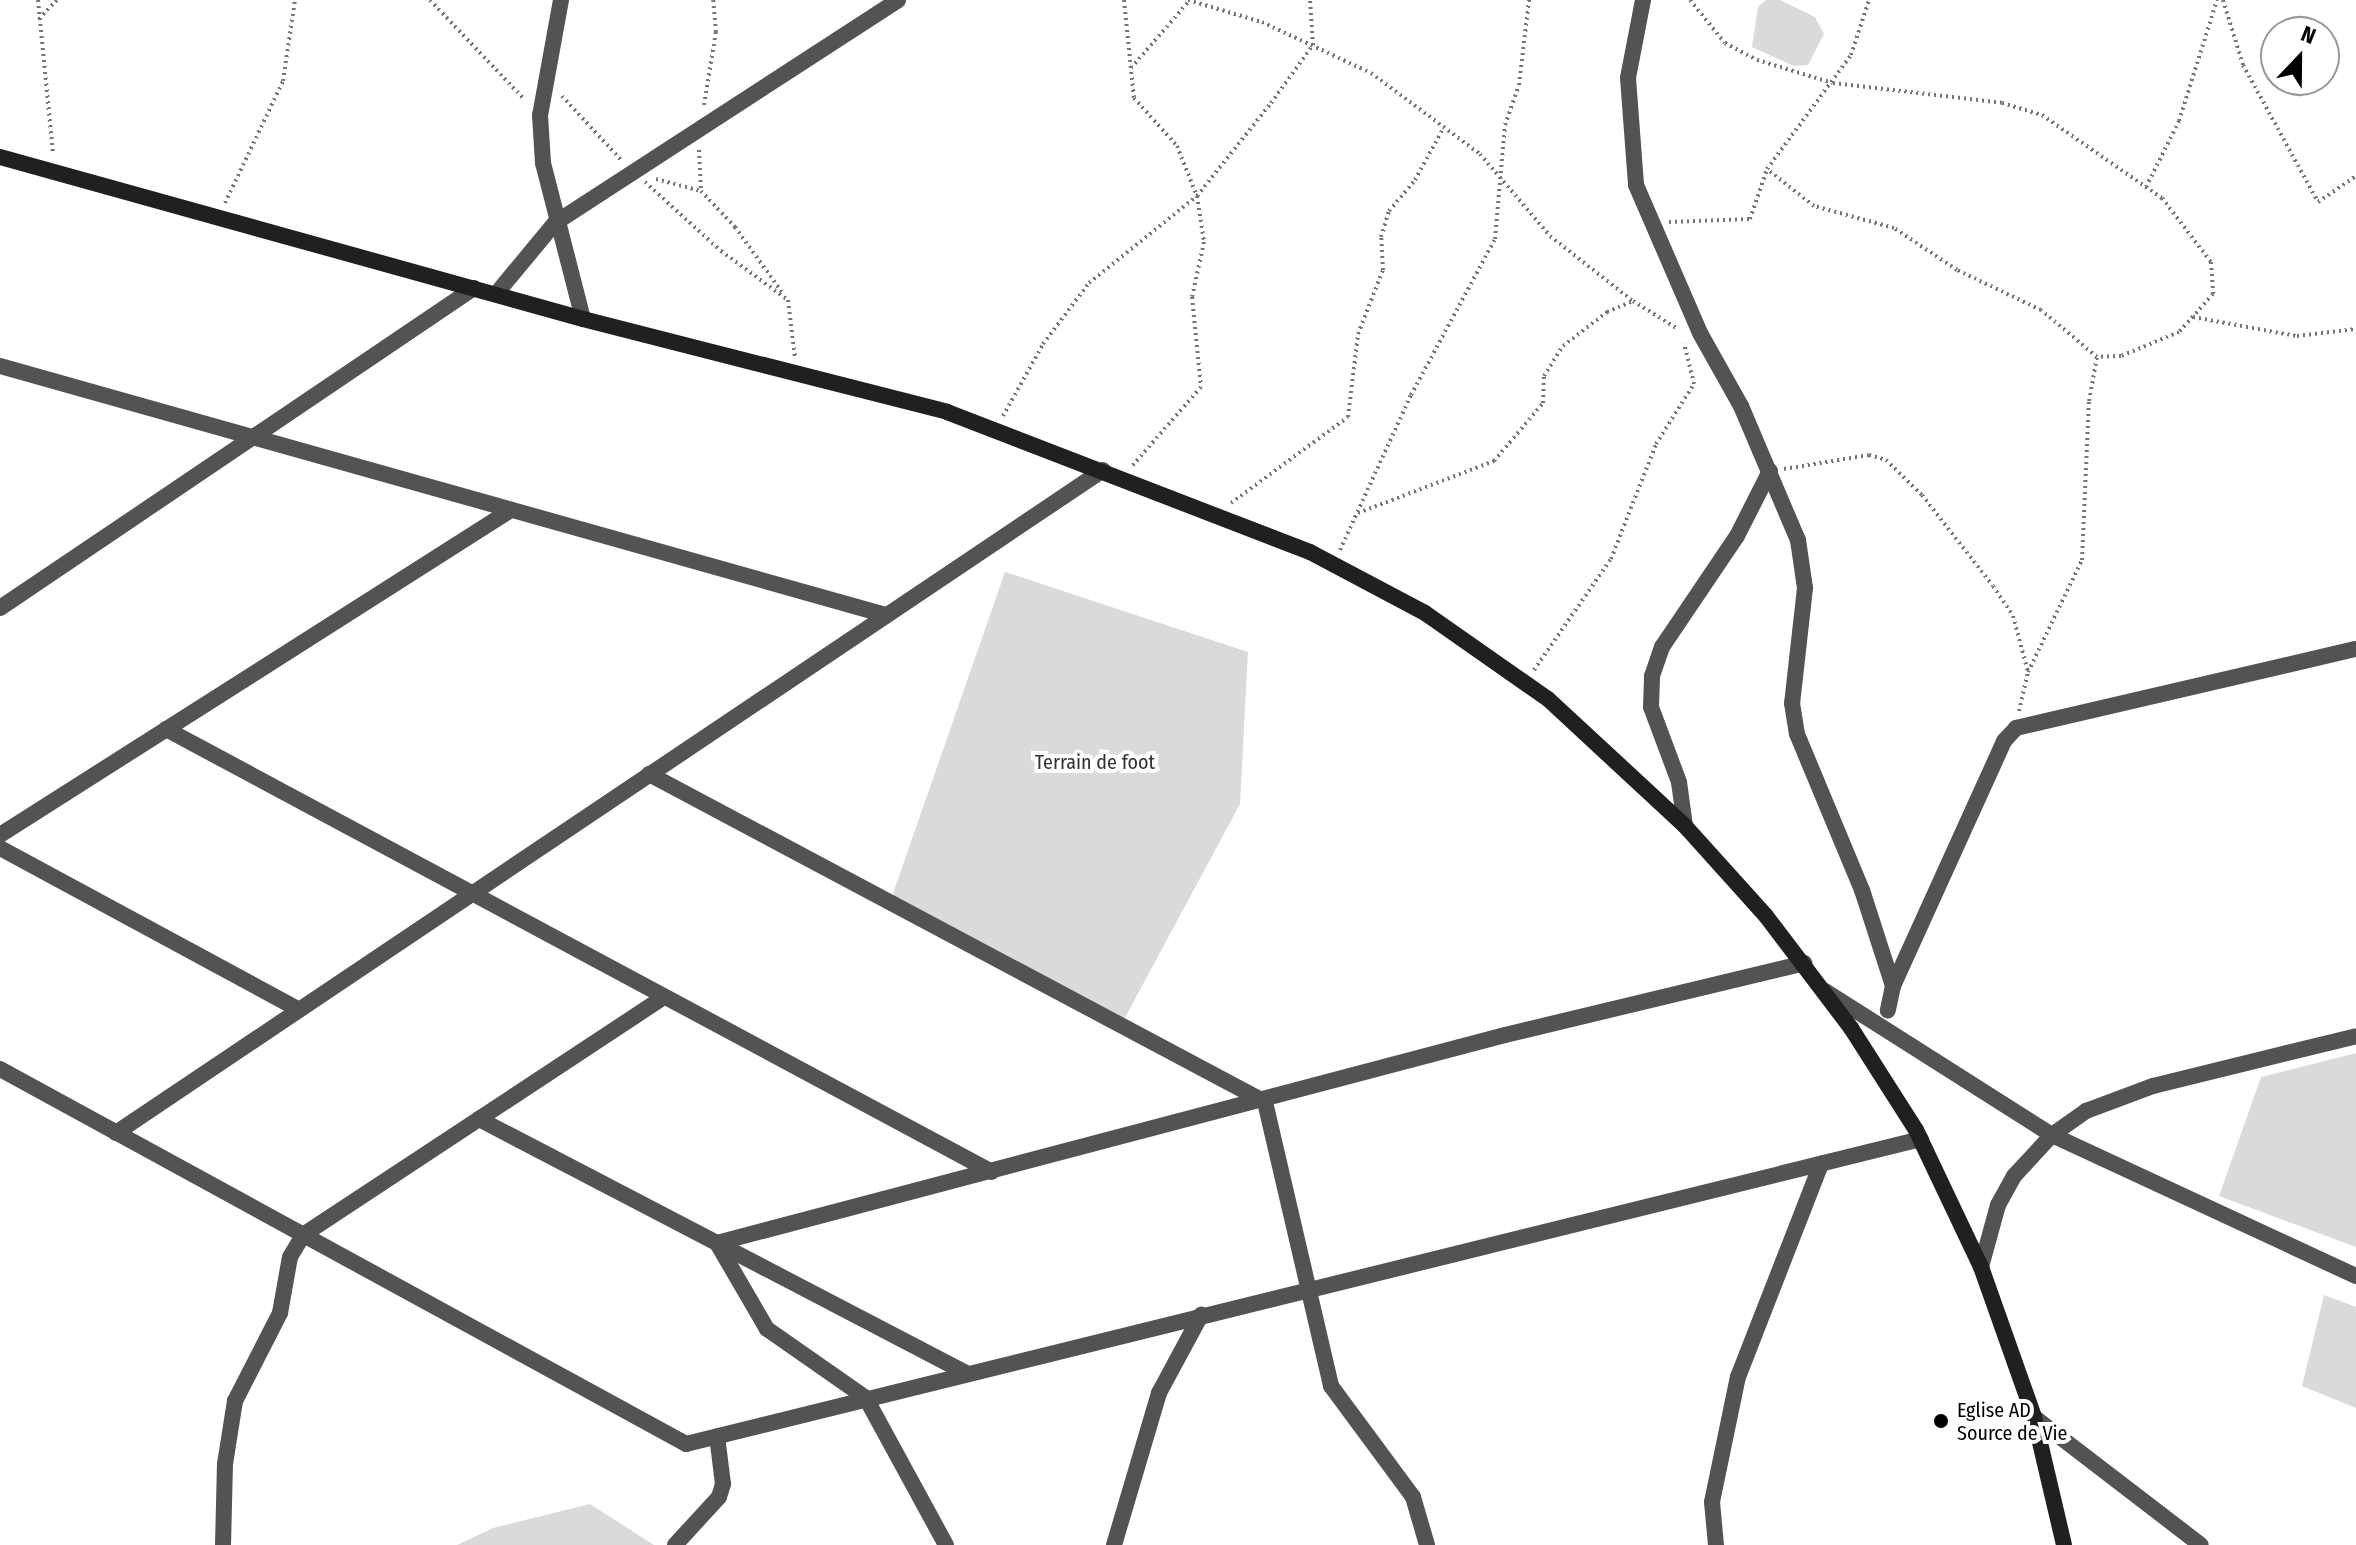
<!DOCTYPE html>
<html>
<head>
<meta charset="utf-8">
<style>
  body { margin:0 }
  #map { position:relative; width:2356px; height:1545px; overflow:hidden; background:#fff; font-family:"Fira Sans Condensed",sans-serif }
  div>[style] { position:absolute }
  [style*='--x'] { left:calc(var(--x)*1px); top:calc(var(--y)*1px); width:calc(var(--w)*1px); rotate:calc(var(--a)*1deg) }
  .green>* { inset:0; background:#dadada }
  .path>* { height:4px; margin-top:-2px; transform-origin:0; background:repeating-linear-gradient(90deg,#757575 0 2px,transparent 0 6px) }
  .minor>* { height:16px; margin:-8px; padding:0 8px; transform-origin:8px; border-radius:8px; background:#535353 }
  .secondary>* { height:16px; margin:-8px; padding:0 8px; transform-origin:8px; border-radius:8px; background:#202020 }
  .dots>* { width:22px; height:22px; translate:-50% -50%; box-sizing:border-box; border:4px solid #fff; border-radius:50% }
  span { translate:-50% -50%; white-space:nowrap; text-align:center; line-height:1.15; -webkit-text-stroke:8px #fff; paint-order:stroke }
  .park-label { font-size:20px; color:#313131 }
  .poi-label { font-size:20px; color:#000 }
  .left { translate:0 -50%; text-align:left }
  .north { position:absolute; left:2260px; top:16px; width:80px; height:80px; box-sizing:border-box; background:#fff; border:2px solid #999; border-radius:50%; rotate:22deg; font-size:22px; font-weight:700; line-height:32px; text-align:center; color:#000 }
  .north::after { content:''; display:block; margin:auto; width:28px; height:36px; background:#000; clip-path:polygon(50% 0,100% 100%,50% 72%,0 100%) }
</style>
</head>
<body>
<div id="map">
  <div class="green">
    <div style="clip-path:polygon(1766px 0,1780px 0,1815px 17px,1824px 34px,1808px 65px,1794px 66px,1752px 47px,1758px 7px)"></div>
    <div style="clip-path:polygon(1005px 572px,1248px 652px,1240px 804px,1121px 1025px,890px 902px)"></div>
    <div style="clip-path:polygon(2356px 1053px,2356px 1247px,2219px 1196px,2261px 1077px)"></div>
    <div style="clip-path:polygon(2324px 1295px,2356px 1307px,2356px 1408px,2302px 1386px)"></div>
    <div style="clip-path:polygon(590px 1504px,654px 1545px,457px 1545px,493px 1528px)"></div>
  </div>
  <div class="path">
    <div style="--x:38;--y:0;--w:155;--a:84.4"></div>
    <div style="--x:430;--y:0;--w:138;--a:46.5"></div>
    <div style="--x:1124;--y:0;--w:99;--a:84.2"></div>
    <div style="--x:1134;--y:98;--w:64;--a:48.1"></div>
    <div style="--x:1177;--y:146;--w:54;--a:68.2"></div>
    <div style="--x:1197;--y:196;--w:47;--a:81.3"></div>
    <div style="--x:1204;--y:242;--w:56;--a:102.3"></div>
    <div style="--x:1192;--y:297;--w:90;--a:84.3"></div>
    <div style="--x:1201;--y:387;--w:105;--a:131.1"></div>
    <div style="--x:1188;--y:0;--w:77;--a:16.6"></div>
    <div style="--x:1262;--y:22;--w:120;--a:25.1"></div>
    <div style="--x:1371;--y:73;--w:136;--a:36.6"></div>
    <div style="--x:1480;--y:154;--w:108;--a:49.5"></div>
    <div style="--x:1550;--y:236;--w:105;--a:38.1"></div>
    <div style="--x:1633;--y:301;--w:53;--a:31.9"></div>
    <div style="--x:1690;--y:0;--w:55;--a:50.9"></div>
    <div style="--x:1725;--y:43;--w:36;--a:28"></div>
    <div style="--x:1757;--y:60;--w:79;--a:16.8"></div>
    <div style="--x:1833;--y:83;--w:170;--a:6.7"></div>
    <div style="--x:2002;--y:103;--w:42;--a:16.7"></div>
    <div style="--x:2042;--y:115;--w:146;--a:34.7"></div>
    <div style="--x:2162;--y:198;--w:81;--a:52.6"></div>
    <div style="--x:2211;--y:262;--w:32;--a:86"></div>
    <div style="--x:2213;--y:294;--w:51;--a:131.8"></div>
    <div style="--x:2179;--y:332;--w:63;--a:157.5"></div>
    <div style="--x:2121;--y:356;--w:24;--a:178"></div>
    <div style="--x:2097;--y:357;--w:73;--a:-140"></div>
    <div style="--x:2041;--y:310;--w:93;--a:-154.5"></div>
    <div style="--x:1957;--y:270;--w:76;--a:-146.3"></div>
    <div style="--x:1894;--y:228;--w:83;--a:-164.6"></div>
    <div style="--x:1814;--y:206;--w:60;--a:-141.8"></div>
    <div style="--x:2223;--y:0;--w:68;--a:72.9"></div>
    <div style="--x:2243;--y:65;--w:156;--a:61.3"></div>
    <div style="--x:2318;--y:202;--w:46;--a:-34.4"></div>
    <div style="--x:39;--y:19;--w:26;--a:-47"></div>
    <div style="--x:1131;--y:68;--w:90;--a:-49.1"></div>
    <div style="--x:562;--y:96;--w:87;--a:47.3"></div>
    <div style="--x:704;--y:105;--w:74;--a:-80.7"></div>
    <div style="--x:716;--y:32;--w:32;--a:-95"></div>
    <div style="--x:699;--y:150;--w:41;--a:87.2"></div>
    <div style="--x:656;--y:179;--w:47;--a:14.9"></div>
    <div style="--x:701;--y:191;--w:50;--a:46.6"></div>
    <div style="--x:735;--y:227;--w:84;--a:54.2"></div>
    <div style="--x:645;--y:182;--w:103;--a:42.2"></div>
    <div style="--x:721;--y:251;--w:83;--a:36.2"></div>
    <div style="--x:788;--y:300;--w:58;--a:83.1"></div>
    <div style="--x:2146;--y:187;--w:74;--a:-63.4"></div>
    <div style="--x:2179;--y:121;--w:127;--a:-72.6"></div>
    <div style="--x:225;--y:203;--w:135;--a:-64.6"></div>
    <div style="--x:283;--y:81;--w:82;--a:-81.6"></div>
    <div style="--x:1669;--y:222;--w:81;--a:-2.1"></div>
    <div style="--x:1750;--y:219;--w:53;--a:-71.2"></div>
    <div style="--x:1767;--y:169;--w:142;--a:-53.6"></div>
    <div style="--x:1851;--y:55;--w:58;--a:-71.9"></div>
    <div style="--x:2193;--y:317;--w:106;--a:10.4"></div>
    <div style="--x:2297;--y:336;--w:59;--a:-6.8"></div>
    <div style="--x:1003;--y:416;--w:82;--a:-60.9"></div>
    <div style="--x:1043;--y:344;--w:76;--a:-53"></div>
    <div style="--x:1089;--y:283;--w:139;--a:-38.9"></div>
    <div style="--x:1197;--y:196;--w:119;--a:-51.5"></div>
    <div style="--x:1271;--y:103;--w:72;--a:-54.1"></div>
    <div style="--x:1313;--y:45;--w:45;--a:-93.8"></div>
    <div style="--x:1784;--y:469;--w:86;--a:-9.4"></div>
    <div style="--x:1869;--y:455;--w:18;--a:16"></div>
    <div style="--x:1886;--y:460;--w:50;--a:44.2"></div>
    <div style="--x:1922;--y:495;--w:115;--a:52"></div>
    <div style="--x:1993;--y:586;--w:36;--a:56"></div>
    <div style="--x:2013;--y:616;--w:58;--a:75"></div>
    <div style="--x:1231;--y:503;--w:145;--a:-36.3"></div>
    <div style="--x:1348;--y:417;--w:84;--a:-83.1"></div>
    <div style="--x:1358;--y:334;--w:69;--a:-68.7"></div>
    <div style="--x:1383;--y:270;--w:33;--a:-93"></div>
    <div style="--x:1381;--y:237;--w:27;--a:-73"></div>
    <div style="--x:1389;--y:211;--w:40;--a:-50"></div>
    <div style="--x:1415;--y:180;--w:60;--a:-61.3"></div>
    <div style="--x:1358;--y:513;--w:146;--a:-20.9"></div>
    <div style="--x:1494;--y:461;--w:76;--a:-49.8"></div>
    <div style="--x:1543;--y:403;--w:27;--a:-88"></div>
    <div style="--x:1544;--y:376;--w:36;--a:-58"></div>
    <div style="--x:1563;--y:346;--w:56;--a:-37.7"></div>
    <div style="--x:1607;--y:312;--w:26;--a:-23"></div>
    <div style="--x:1340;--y:550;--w:170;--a:-65.4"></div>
    <div style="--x:1411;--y:395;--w:177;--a:-61.7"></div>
    <div style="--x:1495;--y:239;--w:114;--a:-85"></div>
    <div style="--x:1505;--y:125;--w:42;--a:-70.7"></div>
    <div style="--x:1519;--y:85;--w:86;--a:-83.3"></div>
    <div style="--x:1534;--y:670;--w:135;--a:-55.3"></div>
    <div style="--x:1611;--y:559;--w:123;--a:-68.6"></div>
    <div style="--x:1656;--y:444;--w:71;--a:-57.7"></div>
    <div style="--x:1694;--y:384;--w:42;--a:-103.7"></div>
    <div style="--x:2019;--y:711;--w:40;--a:-77"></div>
    <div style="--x:2028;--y:672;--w:124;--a:-64.3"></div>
    <div style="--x:2082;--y:560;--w:159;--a:-87.5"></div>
    <div style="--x:2089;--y:401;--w:45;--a:-79.7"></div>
  </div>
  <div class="minor">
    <div style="--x:561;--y:0;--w:117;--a:100.3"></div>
    <div style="--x:540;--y:115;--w:48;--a:86.4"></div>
    <div style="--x:543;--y:163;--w:161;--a:75.6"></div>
    <div style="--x:1643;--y:0;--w:79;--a:100.9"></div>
    <div style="--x:1628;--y:78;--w:107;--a:85.7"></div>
    <div style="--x:1636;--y:185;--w:161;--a:66.6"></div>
    <div style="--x:1700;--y:333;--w:84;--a:60.7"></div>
    <div style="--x:1741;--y:406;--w:146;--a:67"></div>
    <div style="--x:1798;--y:540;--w:49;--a:81.7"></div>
    <div style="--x:1805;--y:588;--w:116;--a:96.4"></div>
    <div style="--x:1792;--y:703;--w:31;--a:81"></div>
    <div style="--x:1797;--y:734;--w:169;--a:67.4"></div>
    <div style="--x:1862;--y:890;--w:101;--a:72.1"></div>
    <div style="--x:1893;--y:986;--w:25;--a:102"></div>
    <div style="--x:496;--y:294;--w:92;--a:-50.3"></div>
    <div style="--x:555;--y:223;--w:409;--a:-33"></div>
    <div style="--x:0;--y:366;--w:920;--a:15.7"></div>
    <div style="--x:0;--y:608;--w:572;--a:-34.02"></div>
    <div style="--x:166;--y:729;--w:937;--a:28.21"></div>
    <div style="--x:649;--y:774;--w:698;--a:28.03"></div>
    <div style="--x:1265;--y:1102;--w:292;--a:76.9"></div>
    <div style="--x:1331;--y:1386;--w:138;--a:53.5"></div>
    <div style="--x:1413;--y:1497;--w:50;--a:73.7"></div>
    <div style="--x:1685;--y:826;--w:44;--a:-97.8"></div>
    <div style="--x:1679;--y:782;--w:80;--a:-110.5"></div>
    <div style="--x:1651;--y:707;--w:31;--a:-88"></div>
    <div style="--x:1652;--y:676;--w:31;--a:-71"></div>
    <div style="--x:1662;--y:647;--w:134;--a:-56"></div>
    <div style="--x:1737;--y:536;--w:73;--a:-63.1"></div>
    <div style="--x:0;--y:835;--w:606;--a:-32.46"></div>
    <div style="--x:0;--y:848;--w:340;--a:28.4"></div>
    <div style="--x:1893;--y:986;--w:269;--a:-65.6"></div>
    <div style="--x:2004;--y:741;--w:18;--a:-47"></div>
    <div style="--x:2016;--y:728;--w:349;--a:-13.1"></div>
    <div style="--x:1825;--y:991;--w:269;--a:32.4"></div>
    <div style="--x:2052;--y:1135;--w:335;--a:24.9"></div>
    <div style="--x:0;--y:1069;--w:782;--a:28.66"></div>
    <div style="--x:686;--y:1444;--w:1272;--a:-13.87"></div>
    <div style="--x:479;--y:1119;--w:549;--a:27.54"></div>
    <div style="--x:116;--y:1133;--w:1189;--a:-33.89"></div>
    <div style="--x:1981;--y:1267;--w:64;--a:-74.7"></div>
    <div style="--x:1998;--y:1205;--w:33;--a:-61"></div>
    <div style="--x:2014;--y:1176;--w:56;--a:-47.2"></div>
    <div style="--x:2052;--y:1135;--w:42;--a:-35.2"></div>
    <div style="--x:2086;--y:1111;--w:72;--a:-20.5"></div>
    <div style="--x:2153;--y:1086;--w:209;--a:-13.8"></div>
    <div style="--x:2034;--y:1417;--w:210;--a:37.5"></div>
    <div style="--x:223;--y:1545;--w:81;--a:-88.6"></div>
    <div style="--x:225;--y:1464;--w:64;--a:-81"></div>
    <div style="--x:235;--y:1401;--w:99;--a:-62.9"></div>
    <div style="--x:280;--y:1313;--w:57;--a:-79.9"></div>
    <div style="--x:290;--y:1257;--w:26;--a:-59"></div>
    <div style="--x:303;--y:1235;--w:432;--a:-33.4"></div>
    <div style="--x:675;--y:1545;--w:65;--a:-47.5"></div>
    <div style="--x:719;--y:1497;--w:14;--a:-73"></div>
    <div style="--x:723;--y:1484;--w:48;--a:-97.1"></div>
    <div style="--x:946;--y:1545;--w:167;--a:-118.6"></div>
    <div style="--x:866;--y:1398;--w:121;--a:-145.1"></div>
    <div style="--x:767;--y:1329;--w:99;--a:-120.2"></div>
    <div style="--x:717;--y:1243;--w:815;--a:-14.79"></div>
    <div style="--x:1505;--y:1035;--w:308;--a:-13.5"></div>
    <div style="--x:1114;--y:1545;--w:159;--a:-73.5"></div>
    <div style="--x:1159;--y:1393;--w:89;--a:-61.7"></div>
    <div style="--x:1716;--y:1545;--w:43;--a:-95.3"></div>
    <div style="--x:1712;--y:1502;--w:128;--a:-78.3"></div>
    <div style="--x:1738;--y:1377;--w:229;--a:-68.7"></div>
  </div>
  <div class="secondary">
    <div style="--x:0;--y:157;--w:605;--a:15.53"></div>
    <div style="--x:583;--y:319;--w:376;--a:14.3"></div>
    <div style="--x:947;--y:412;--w:389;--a:21.1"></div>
    <div style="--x:1310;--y:552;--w:130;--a:27.9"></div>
    <div style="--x:1425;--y:613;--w:150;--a:35"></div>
    <div style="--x:1548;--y:699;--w:187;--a:42.8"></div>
    <div style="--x:1685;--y:826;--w:121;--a:48"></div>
    <div style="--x:1766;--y:916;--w:141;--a:52.8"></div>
    <div style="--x:1851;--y:1028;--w:121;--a:57.5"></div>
    <div style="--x:1916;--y:1130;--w:152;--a:64.6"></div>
    <div style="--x:1981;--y:1267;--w:159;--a:70.5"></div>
    <div style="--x:2034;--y:1417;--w:131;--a:76.8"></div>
  </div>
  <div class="dots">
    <div style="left:1941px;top:1421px;background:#000"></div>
  </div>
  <div class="park-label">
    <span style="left:1095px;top:762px">Terrain de foot</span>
  </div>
  <div class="poi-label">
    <span class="left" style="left:1957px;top:1422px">Eglise AD<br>Source de Vie</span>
  </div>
  <div class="north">N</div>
</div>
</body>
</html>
